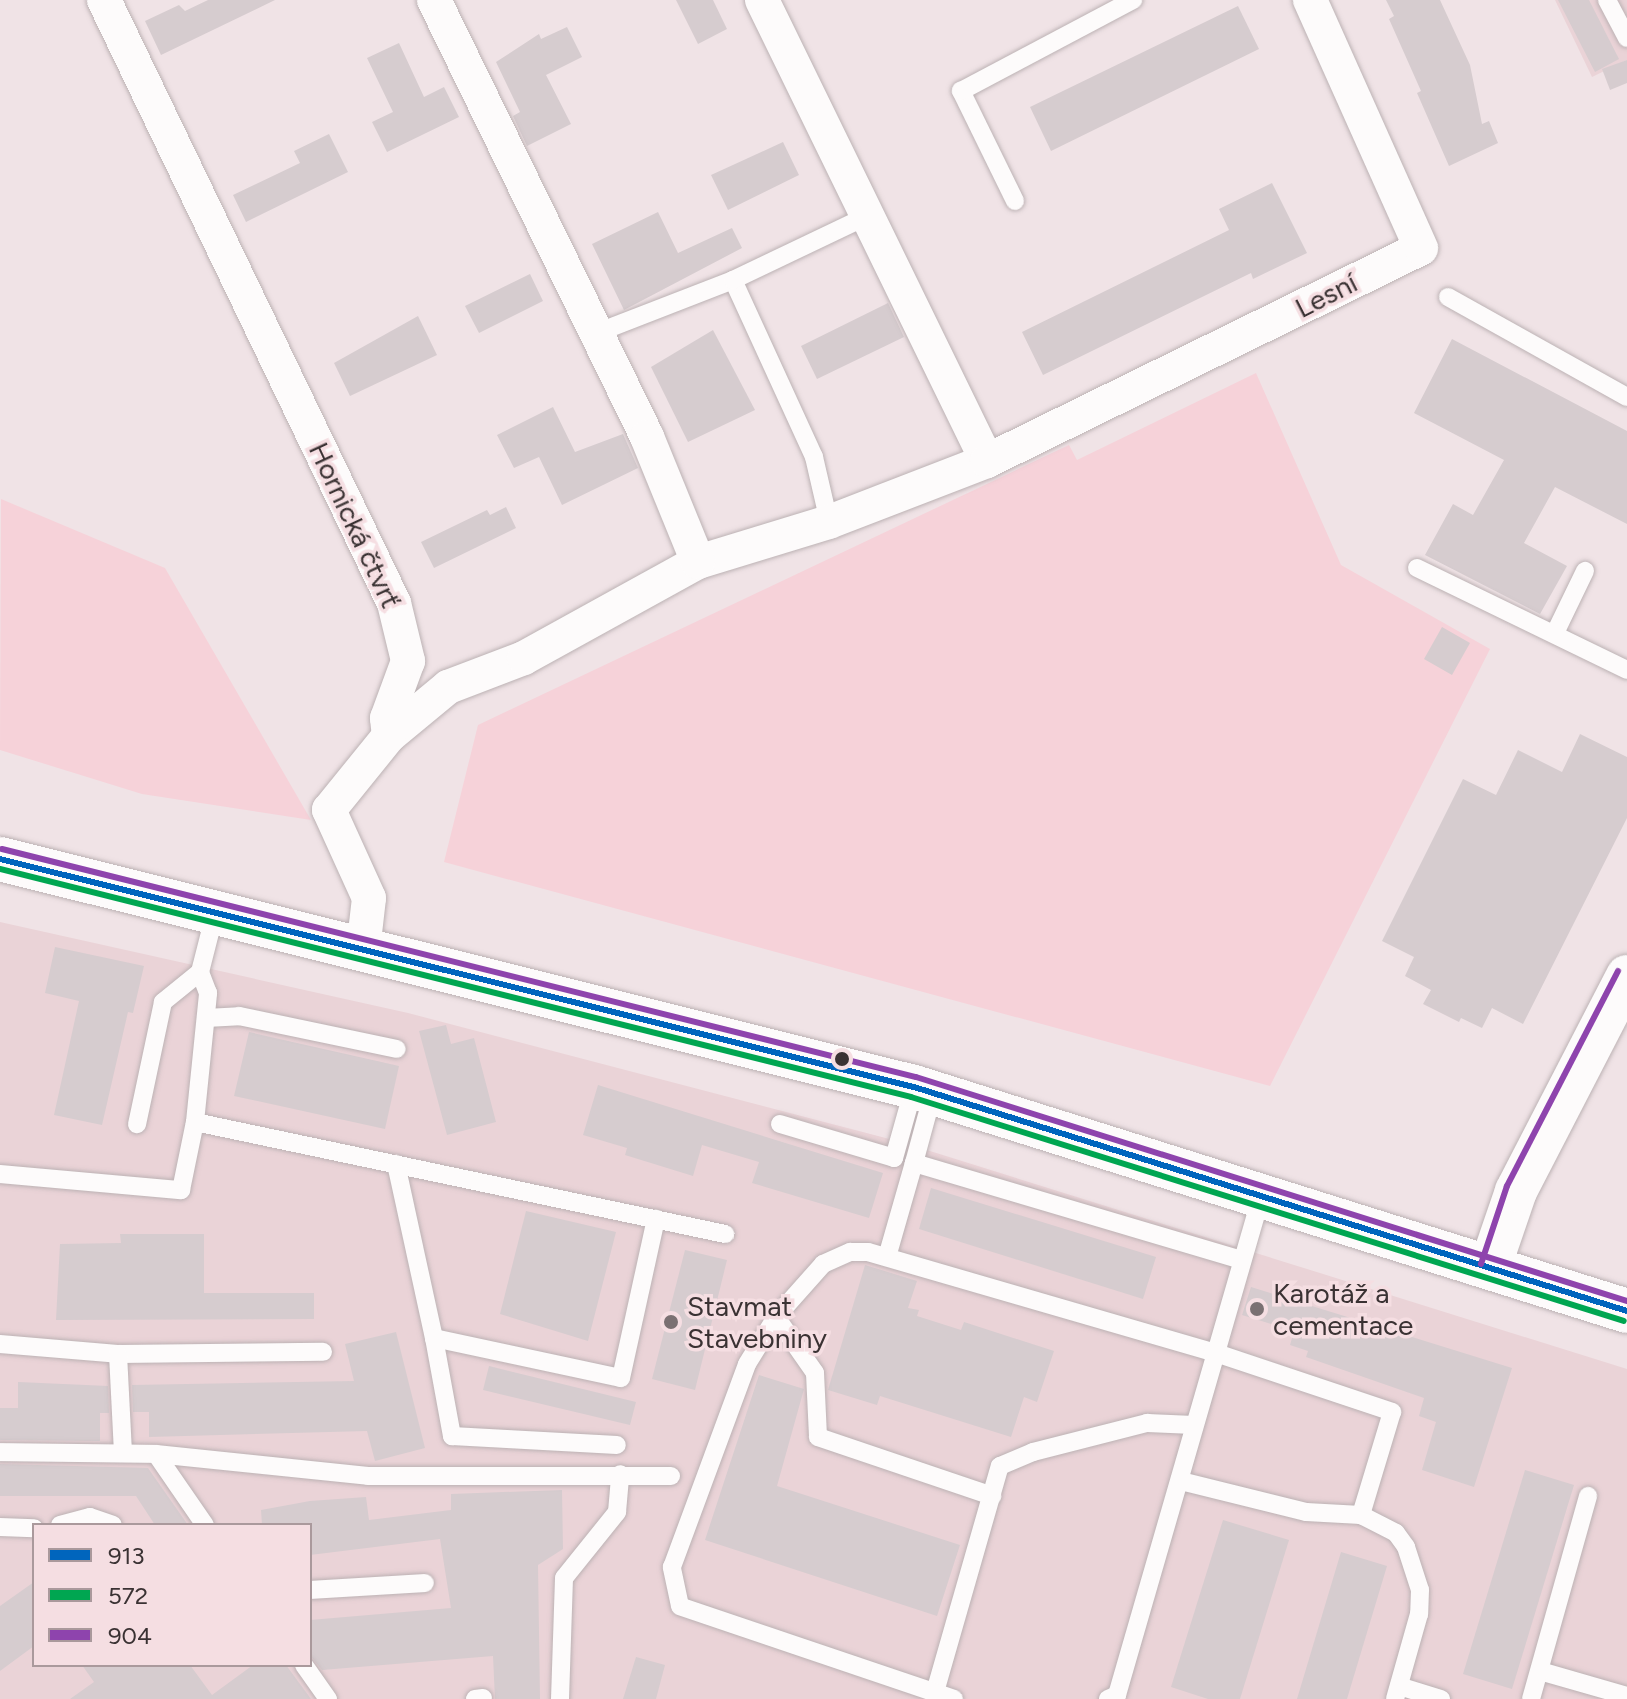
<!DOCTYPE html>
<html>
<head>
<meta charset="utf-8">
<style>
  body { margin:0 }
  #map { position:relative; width:1627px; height:1699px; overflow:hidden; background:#f0e3e6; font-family:Figtree,sans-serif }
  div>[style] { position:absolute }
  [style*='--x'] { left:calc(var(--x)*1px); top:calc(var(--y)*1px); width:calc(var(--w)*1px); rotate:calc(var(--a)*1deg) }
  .built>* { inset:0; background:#ead3d7 }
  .green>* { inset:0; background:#f6d2d9 }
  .building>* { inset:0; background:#d6cccf }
  .roads { filter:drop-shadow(0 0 2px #bcb2b4) drop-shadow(0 0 2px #bcb2b4) }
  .service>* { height:18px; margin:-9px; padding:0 9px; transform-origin:9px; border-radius:9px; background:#fdfbfb }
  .minor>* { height:34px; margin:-17px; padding:0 17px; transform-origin:17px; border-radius:17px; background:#fdfbfb }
  .tertiary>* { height:42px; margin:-21px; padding:0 21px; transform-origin:21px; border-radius:21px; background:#fdfbfb }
  .primary>* { height:44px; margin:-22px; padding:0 22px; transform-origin:22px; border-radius:22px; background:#fdfbfb }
  .bus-1>* { height:6px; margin:-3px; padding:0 3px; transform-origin:3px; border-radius:3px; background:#0065bd }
  .bus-2>* { height:6px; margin:-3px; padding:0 3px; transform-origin:3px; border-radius:3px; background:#00a651 }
  .bus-3>* { height:6px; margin:-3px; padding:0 3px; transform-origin:3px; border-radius:3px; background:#8e44ad }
  .dots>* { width:22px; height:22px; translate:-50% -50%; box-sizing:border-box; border:4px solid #f5dee2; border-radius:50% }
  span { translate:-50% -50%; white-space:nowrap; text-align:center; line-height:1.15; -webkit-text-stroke:7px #f5dee2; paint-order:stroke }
  .street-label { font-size:28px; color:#3a3233 }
  .poi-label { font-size:28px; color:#3a3233 }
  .left { translate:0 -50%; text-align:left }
  .legend { position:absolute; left:32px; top:1523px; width:280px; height:144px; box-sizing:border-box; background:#f5dee2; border:2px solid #aa999c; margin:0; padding:10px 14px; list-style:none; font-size:24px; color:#3a3233 }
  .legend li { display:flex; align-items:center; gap:16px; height:40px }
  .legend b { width:40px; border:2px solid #aa999c }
</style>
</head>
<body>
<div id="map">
  <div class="built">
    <div style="clip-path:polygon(1555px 0,1627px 0,1627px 60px,1592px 77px)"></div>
    <div style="clip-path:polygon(evenodd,0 922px,408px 1013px,901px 1142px,1627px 1369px,1627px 1699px,0 1699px,0 922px,34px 1525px,310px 1525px,310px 1665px,34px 1665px,34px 1525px)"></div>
  </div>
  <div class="green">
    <div style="clip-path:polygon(1256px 373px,1341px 565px,1490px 649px,1270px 1086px,444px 862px,478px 725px,1069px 445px,1077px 460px)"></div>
    <div style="clip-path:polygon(1px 499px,165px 568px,311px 820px,142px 794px,0 750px)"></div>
  </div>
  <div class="building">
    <div style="clip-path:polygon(208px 0,275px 0,161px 55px,145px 21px,179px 5px,185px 11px)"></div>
    <div style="clip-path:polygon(676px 0,713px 0,727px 29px,698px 44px)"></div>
    <div style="clip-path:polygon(1386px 0,1440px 0,1470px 65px,1482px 124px,1489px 121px,1498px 143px,1449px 166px,1417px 93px,1421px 91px,1389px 19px,1394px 16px)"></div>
    <div style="clip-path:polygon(1558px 0,1589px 0,1619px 59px,1595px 72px)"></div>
    <div style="clip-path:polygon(1238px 6px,1259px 49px,1051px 151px,1030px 107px)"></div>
    <div style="clip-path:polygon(567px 27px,582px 57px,546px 75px,571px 124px,527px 146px,513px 116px,520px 112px,496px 62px,539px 34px,541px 39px)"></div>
    <div style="clip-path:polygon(399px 43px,424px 97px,444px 87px,459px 117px,387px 152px,372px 122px,393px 112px,367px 58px)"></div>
    <div style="clip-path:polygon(1627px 60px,1627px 83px,1610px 90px,1602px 69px)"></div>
    <div style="clip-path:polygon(329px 134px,348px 172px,246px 222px,233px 195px,300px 163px,294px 151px)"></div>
    <div style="clip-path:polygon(783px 142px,799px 175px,728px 210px,711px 175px)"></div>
    <div style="clip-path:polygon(1272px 183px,1307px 253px,1253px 279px,1251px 273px,1043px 375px,1022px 332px,1229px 230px,1219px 209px)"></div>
    <div style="clip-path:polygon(658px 212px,678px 253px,732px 228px,742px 248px,624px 310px,592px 244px)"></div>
    <div style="clip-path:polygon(530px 274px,543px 301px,479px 333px,465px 306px)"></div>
    <div style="clip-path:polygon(888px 303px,904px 337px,817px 379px,801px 346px)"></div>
    <div style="clip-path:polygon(418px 316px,437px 355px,350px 396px,334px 363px)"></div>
    <div style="clip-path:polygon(713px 330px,755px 410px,688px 442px,651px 367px)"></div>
    <div style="clip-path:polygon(1452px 339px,1627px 431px,1627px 524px,1555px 487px,1524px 543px,1567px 566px,1540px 614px,1425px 555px,1453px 504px,1473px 515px,1504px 460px,1414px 413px)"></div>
    <div style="clip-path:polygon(553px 407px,575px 452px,623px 434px,638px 468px,562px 505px,539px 457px,514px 468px,497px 435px)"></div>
    <div style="clip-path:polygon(506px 507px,516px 528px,434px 568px,421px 542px,487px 510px,490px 515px)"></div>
    <div style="clip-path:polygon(1442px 627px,1470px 643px,1452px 675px,1424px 659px)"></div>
    <div style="clip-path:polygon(1580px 734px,1627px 757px,1627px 818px,1523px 1024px,1492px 1008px,1482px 1028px,1461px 1018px,1459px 1022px,1423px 1004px,1431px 990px,1405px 976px,1414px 957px,1382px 941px,1463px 779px,1496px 795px,1518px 750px,1562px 772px)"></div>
    <div style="clip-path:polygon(55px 947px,144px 966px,133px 1013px,128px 1012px,102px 1125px,54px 1115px,79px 1001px,45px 993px)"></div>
    <div style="clip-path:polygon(446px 1025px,451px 1044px,474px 1038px,496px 1122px,447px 1135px,419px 1031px)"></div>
    <div style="clip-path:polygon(249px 1032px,399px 1066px,385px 1129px,234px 1096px)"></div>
    <div style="clip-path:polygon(598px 1085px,883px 1173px,869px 1218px,752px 1183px,759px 1162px,702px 1145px,693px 1176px,625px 1155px,627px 1148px,583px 1135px)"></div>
    <div style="clip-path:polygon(931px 1188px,1156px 1257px,1143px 1299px,919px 1229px)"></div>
    <div style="clip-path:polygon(526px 1211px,616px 1232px,588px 1341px,500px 1314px)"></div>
    <div style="clip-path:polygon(120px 1234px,204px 1234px,204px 1293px,314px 1293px,314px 1319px,56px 1320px,60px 1244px,121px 1243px)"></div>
    <div style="clip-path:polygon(685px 1250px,727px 1260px,695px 1390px,652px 1379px)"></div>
    <div style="clip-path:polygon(865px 1265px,917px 1281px,908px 1308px,919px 1310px,917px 1316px,961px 1330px,964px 1322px,1054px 1351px,1037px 1402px,1024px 1397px,1011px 1437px,880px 1396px,877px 1405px,828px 1390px)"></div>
    <div style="clip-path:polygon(1251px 1287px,1512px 1368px,1474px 1487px,1422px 1470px,1436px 1422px,1419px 1416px,1424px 1398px,1306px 1357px,1308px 1351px,1290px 1345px,1294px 1331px,1242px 1315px)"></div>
    <div style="clip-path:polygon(396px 1332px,425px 1448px,375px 1461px,367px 1431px,149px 1437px,149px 1412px,133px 1412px,132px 1385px,354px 1381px,345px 1344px)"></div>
    <div style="clip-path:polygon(489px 1366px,636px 1402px,630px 1425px,483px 1390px)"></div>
    <div style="clip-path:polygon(759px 1375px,804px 1389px,777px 1486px,960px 1545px,937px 1616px,705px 1540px)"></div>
    <div style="clip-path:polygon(18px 1382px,108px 1386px,109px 1413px,100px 1413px,100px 1441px,0 1440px,0 1408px,18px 1408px)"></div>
    <div style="clip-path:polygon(0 1464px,148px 1468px,188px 1525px,155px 1525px,136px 1496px,0 1496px)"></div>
    <div style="clip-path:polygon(1525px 1470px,1574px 1485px,1512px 1689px,1463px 1674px)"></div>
    <div style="clip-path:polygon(562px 1490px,563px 1549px,538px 1565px,540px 1699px,495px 1699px,493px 1656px,322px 1670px,310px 1655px,310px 1620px,451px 1608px,440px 1539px,310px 1555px,310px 1525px,262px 1525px,261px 1510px,310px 1501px,366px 1497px,369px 1520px,451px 1510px,451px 1494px)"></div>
    <div style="clip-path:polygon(1223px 1520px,1289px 1540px,1240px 1699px,1208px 1699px,1171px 1687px)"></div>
    <div style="clip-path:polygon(1341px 1552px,1387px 1566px,1347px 1699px,1297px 1699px)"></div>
    <div style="clip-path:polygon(34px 1582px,34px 1646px,0 1671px,0 1606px)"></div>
    <div style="clip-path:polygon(636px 1657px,665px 1665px,656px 1699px,623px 1699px)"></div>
    <div style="clip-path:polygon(82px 1665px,190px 1665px,212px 1695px,253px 1665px,286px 1665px,311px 1699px,70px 1699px,94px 1682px)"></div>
  </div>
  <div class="roads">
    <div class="service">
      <div style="--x:1607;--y:0;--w:43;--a:62.2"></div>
      <div style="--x:1015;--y:201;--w:123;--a:-116.1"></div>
      <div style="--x:961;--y:91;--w:195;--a:-27.9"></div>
      <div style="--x:733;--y:280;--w:195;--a:65.4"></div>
      <div style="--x:814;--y:457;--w:67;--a:77"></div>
      <div style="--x:1448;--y:297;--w:205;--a:29.2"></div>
      <div style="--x:594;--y:334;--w:149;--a:-21.2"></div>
      <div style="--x:733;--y:280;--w:148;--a:-25.5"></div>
      <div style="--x:1417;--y:568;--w:233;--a:25.9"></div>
      <div style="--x:1555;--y:633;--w:69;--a:-64.2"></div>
      <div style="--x:200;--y:972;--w:61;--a:-75.7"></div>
      <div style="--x:206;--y:1018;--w:33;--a:-3"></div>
      <div style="--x:239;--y:1016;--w:161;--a:11.8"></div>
      <div style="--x:933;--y:1093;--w:73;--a:105.2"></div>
      <div style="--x:914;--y:1163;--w:341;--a:16.5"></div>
      <div style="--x:195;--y:1122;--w:542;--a:11.93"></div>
      <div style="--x:780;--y:1124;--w:119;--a:16.6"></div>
      <div style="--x:894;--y:1158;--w:74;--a:-74.3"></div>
      <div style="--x:396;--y:1164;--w:178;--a:77.7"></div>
      <div style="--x:434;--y:1338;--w:191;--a:12.1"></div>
      <div style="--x:621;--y:1378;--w:163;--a:-77.6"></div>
      <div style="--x:0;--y:1174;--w:182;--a:5.1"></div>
      <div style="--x:181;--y:1190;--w:69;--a:-78.4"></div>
      <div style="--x:195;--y:1122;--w:130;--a:-84.2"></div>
      <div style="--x:208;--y:993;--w:22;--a:-111"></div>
      <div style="--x:200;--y:972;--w:48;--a:141"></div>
      <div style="--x:163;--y:1002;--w:125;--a:102"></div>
      <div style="--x:887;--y:1257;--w:98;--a:-74"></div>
      <div style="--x:776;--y:1317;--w:68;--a:55.1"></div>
      <div style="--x:815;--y:1373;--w:64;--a:87.3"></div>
      <div style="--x:818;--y:1437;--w:184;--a:18.7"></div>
      <div style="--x:434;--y:1338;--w:100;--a:79.6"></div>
      <div style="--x:452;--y:1436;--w:165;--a:3.1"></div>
      <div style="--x:0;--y:1344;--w:118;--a:4.8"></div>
      <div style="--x:118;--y:1354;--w:205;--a:-0.6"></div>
      <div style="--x:118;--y:1354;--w:98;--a:87.1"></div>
      <div style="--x:0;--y:1452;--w:156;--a:0.7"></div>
      <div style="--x:156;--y:1454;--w:86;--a:55.4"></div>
      <div style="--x:156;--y:1454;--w:213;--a:5.9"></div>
      <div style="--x:368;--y:1476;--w:303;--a:0"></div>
      <div style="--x:1361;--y:1515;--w:39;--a:27"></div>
      <div style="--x:1396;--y:1533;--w:17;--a:54"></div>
      <div style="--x:1406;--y:1547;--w:45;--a:72"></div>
      <div style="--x:1420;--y:1590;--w:24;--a:92"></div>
      <div style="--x:1419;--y:1614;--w:88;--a:105.8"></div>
      <div style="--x:60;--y:1525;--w:31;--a:-15"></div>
      <div style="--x:90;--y:1517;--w:24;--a:19"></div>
      <div style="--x:0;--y:1527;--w:34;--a:2"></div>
      <div style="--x:310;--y:1590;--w:115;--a:-3.5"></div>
      <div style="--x:304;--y:1665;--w:42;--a:54.8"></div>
      <div style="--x:1540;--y:1671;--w:91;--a:16"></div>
      <div style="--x:1399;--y:1686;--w:44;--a:17.2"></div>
      <div style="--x:935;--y:1692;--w:235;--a:-74"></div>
      <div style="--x:1000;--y:1466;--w:36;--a:-23"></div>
      <div style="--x:1033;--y:1452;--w:118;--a:-14.3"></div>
      <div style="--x:1147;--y:1423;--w:47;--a:2.4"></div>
      <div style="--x:475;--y:1699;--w:8;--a:-7"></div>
      <div style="--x:560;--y:1699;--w:121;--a:-88.1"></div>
      <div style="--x:564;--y:1578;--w:85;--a:-51.2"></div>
      <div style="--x:617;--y:1512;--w:38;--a:-85"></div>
      <div style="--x:954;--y:1699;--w:289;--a:-161.3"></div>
      <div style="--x:680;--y:1606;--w:40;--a:-102"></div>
      <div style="--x:672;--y:1567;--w:216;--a:-69.7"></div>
      <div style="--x:747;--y:1364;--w:55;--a:-58.3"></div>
      <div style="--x:776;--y:1317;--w:71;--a:-48.4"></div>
      <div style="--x:823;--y:1264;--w:30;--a:-24"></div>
      <div style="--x:850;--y:1252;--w:18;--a:0"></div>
      <div style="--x:868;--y:1252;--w:359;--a:16.2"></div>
      <div style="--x:1213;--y:1352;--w:189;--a:18.5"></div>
      <div style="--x:1392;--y:1412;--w:108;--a:106.8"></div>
      <div style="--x:1361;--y:1515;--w:55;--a:-176.9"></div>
      <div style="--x:1306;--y:1512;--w:129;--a:-166.1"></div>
      <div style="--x:1108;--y:1699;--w:10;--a:-24"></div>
      <div style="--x:1117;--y:1695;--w:518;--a:-73.87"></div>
      <div style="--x:1531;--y:1699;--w:211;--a:-74.3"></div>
    </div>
    <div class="minor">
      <div style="--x:104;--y:0;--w:669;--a:64.32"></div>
      <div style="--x:394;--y:603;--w:60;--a:76.4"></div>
      <div style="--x:408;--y:661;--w:61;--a:110.2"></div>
      <div style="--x:387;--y:718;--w:18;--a:84"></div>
      <div style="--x:389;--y:736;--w:77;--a:-39.7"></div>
      <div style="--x:448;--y:687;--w:81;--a:-20.9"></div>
      <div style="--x:524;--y:658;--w:199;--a:-28.9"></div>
      <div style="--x:698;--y:562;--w:137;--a:-17"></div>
      <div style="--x:829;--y:522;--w:169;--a:-21.1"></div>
      <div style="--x:987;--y:461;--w:513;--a:-116.02"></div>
      <div style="--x:434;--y:0;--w:486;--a:64"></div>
      <div style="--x:647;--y:437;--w:135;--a:67.8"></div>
      <div style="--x:987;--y:461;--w:483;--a:-26.1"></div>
      <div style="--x:1421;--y:248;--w:272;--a:-114.1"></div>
      <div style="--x:363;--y:950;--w:52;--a:-83.4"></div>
      <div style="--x:369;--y:898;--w:97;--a:-114.4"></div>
      <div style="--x:329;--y:810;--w:95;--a:-51"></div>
    </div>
    <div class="tertiary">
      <div style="--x:1490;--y:1267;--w:80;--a:-71.1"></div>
      <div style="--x:1516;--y:1191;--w:242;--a:-62.7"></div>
    </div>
    <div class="primary">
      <div style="--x:0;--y:859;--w:942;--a:14.01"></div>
      <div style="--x:914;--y:1087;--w:747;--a:17.44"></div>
    </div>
  </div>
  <div class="bus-1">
    <div style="--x:0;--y:859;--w:942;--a:14.01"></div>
    <div style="--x:914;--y:1087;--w:747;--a:17.44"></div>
  </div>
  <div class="bus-2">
    <div style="--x:0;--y:869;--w:939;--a:14.05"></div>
    <div style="--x:911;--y:1097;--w:747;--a:17.44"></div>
  </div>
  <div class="bus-3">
    <div style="--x:2;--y:849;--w:942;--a:14.01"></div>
    <div style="--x:916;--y:1077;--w:745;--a:17.49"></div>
    <div style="--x:1481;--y:1264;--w:82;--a:-71.6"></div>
    <div style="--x:1507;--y:1186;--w:242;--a:-62.7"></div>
  </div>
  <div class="dots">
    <div style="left:842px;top:1059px;background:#3a3233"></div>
    <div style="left:1257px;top:1309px;background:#7a7072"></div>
    <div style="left:671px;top:1322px;background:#7a7072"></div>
  </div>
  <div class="street-label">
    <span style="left:1326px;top:295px;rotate:-27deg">Lesní</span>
    <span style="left:355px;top:525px;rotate:65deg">Hornická čtvrť</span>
  </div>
  <div class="poi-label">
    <span class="left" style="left:1273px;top:1309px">Karotáž a<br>cementace</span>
    <span class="left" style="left:687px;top:1322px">Stavmat<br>Stavebniny</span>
  </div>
  <ul class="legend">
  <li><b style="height:10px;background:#0065bd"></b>913</li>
  <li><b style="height:10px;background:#00a651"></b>572</li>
  <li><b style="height:10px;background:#8e44ad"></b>904</li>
  </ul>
</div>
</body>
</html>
